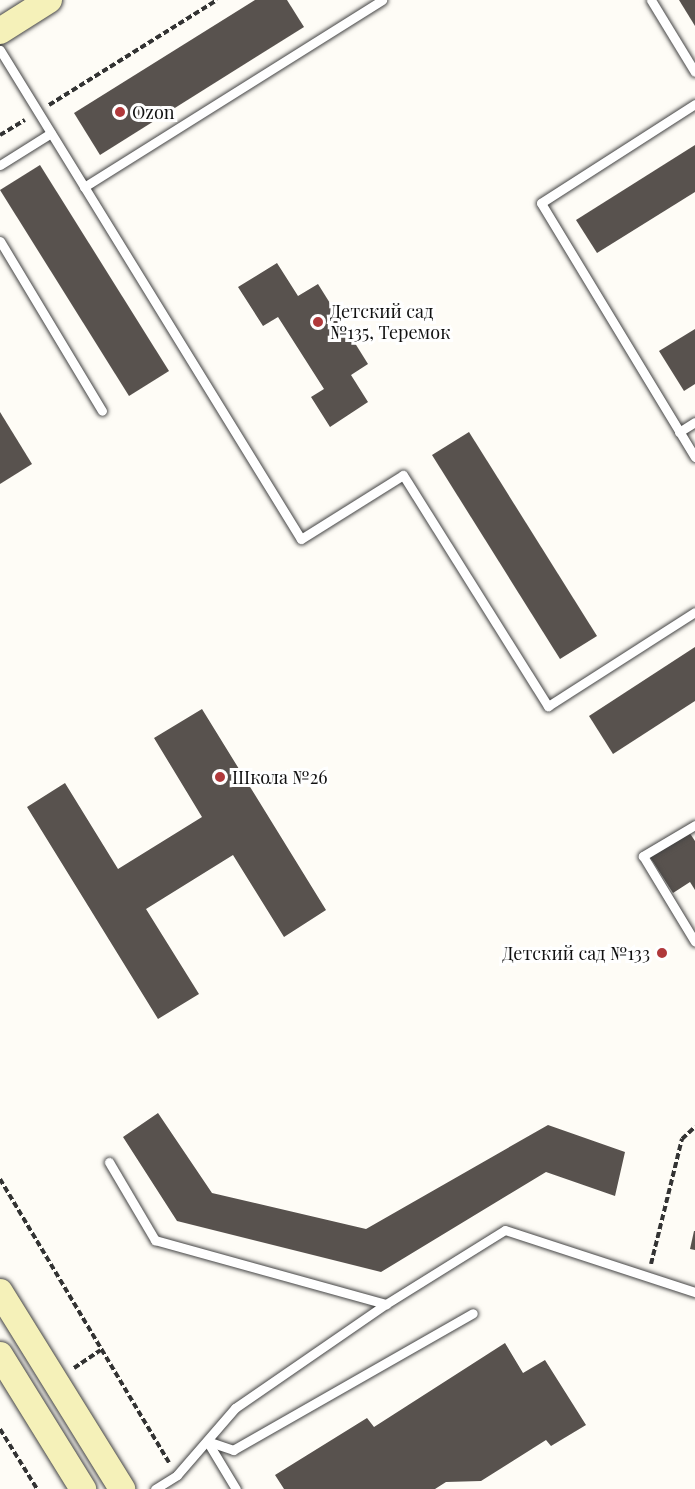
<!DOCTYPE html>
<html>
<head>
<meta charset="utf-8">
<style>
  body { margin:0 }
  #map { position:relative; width:695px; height:1489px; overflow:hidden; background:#fefcf6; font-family:"Playfair Display",serif }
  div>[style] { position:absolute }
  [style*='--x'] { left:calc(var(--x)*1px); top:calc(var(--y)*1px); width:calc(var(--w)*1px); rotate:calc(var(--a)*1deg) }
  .building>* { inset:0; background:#58524e }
  .path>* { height:4px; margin-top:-2px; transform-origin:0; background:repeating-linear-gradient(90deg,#333 0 6px,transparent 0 9px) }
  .roads { filter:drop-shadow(0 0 2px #444) drop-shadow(0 0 2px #444) }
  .lane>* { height:9px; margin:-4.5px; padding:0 4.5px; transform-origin:4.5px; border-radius:4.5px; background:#fff }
  .secondary>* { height:26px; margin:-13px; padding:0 13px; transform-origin:13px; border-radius:13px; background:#f5f1b9 }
  .dots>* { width:16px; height:16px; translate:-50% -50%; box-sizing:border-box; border:3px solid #fff; border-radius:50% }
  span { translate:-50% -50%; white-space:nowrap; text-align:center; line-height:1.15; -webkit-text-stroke:6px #fff; paint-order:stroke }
  .poi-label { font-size:18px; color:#111 }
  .left { translate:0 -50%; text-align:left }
  .right { translate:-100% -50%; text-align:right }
</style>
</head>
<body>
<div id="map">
  <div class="building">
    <div style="clip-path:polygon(255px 0,287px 0,304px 27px,100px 155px,74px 113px)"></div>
    <div style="clip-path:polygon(679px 0,695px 0,695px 26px)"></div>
    <div style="clip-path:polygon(695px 145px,695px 192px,597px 253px,576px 220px)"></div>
    <div style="clip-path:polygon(40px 165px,169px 371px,129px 396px,0 190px)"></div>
    <div style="clip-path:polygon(277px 263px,298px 296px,318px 284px,368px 364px,351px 375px,368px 402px,330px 427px,311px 397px,324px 389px,278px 317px,263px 326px,238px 287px)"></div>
    <div style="clip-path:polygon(695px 329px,695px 384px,684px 391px,659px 351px)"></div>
    <div style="clip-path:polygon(0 412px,32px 464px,0 484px)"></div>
    <div style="clip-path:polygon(469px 432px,597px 636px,560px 659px,432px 455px)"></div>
    <div style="clip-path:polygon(695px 647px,695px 701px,613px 754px,589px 716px)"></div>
    <div style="clip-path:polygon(202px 709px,326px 910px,284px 937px,233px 855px,146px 909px,199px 994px,158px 1019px,27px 807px,65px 783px,118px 869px,202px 817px,154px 738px)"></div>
    <div style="clip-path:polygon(689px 832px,695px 841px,695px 890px,690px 882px,673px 893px,650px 857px)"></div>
    <div style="clip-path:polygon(158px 1113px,212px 1193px,366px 1229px,548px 1125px,625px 1152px,615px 1196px,546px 1172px,381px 1272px,177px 1221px,123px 1137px)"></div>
    <div style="clip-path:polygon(694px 1231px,695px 1231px,695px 1250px,690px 1249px)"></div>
    <div style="clip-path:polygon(505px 1343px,523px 1373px,545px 1360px,586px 1425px,551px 1446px,546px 1440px,481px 1481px,446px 1482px,435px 1489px,284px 1489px,275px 1475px,367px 1418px,374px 1427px)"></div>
  </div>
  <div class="path">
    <div style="--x:49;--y:105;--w:198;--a:-32"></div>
    <div style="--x:0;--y:135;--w:29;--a:-31"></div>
    <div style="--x:0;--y:1179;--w:330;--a:59.2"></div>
    <div style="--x:651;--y:1264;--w:129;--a:-76.1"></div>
    <div style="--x:682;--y:1139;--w:18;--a:-43"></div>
    <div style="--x:74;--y:1368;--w:32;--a:-34"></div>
    <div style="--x:0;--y:1429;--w:70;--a:58.3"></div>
  </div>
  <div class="roads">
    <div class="lane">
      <div style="--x:651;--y:0;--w:84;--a:58.6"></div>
      <div style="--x:0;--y:50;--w:574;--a:58.39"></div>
      <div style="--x:301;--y:539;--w:120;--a:-32.1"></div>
      <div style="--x:403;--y:475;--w:273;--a:57.9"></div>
      <div style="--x:548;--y:706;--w:174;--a:-32.6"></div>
      <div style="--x:695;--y:104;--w:183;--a:147.3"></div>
      <div style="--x:541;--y:203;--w:297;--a:58.8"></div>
      <div style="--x:0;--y:165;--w:60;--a:-32.1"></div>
      <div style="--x:84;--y:187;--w:352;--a:-32.1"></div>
      <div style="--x:0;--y:241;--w:198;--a:59"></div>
      <div style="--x:679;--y:432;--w:19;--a:-32"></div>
      <div style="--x:695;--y:825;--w:61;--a:149.2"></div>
      <div style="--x:643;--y:856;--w:100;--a:58.8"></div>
      <div style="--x:109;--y:1162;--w:91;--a:59.5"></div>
      <div style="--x:155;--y:1240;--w:240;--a:15.5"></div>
      <div style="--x:207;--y:1441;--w:28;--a:19"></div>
      <div style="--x:233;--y:1450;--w:276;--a:-29.7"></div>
      <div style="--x:207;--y:1441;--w:56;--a:58.9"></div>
      <div style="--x:155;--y:1489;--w:26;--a:-32"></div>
      <div style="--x:177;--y:1475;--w:89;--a:-49.1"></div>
      <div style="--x:235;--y:1408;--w:183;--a:-34.6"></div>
      <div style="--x:386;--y:1304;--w:140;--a:-31.9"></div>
      <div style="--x:505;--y:1230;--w:200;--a:18.1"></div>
    </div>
    <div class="secondary">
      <div style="--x:0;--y:31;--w:58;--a:-32.3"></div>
      <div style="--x:0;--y:1292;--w:232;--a:58.2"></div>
      <div style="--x:0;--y:1355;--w:158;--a:58.2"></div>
    </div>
  </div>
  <div class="dots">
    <div style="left:120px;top:112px;background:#b0393b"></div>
    <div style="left:318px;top:322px;background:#b0393b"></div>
    <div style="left:220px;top:777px;background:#b0393b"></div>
    <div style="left:662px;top:953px;background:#b0393b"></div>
  </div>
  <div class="poi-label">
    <span class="left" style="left:132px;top:112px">Ozon</span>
    <span class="left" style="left:330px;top:322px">Детский сад<br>№135, Теремок</span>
    <span class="left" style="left:232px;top:777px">Школа №26</span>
    <span class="right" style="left:650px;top:953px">Детский сад №133</span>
  </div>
</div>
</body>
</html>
